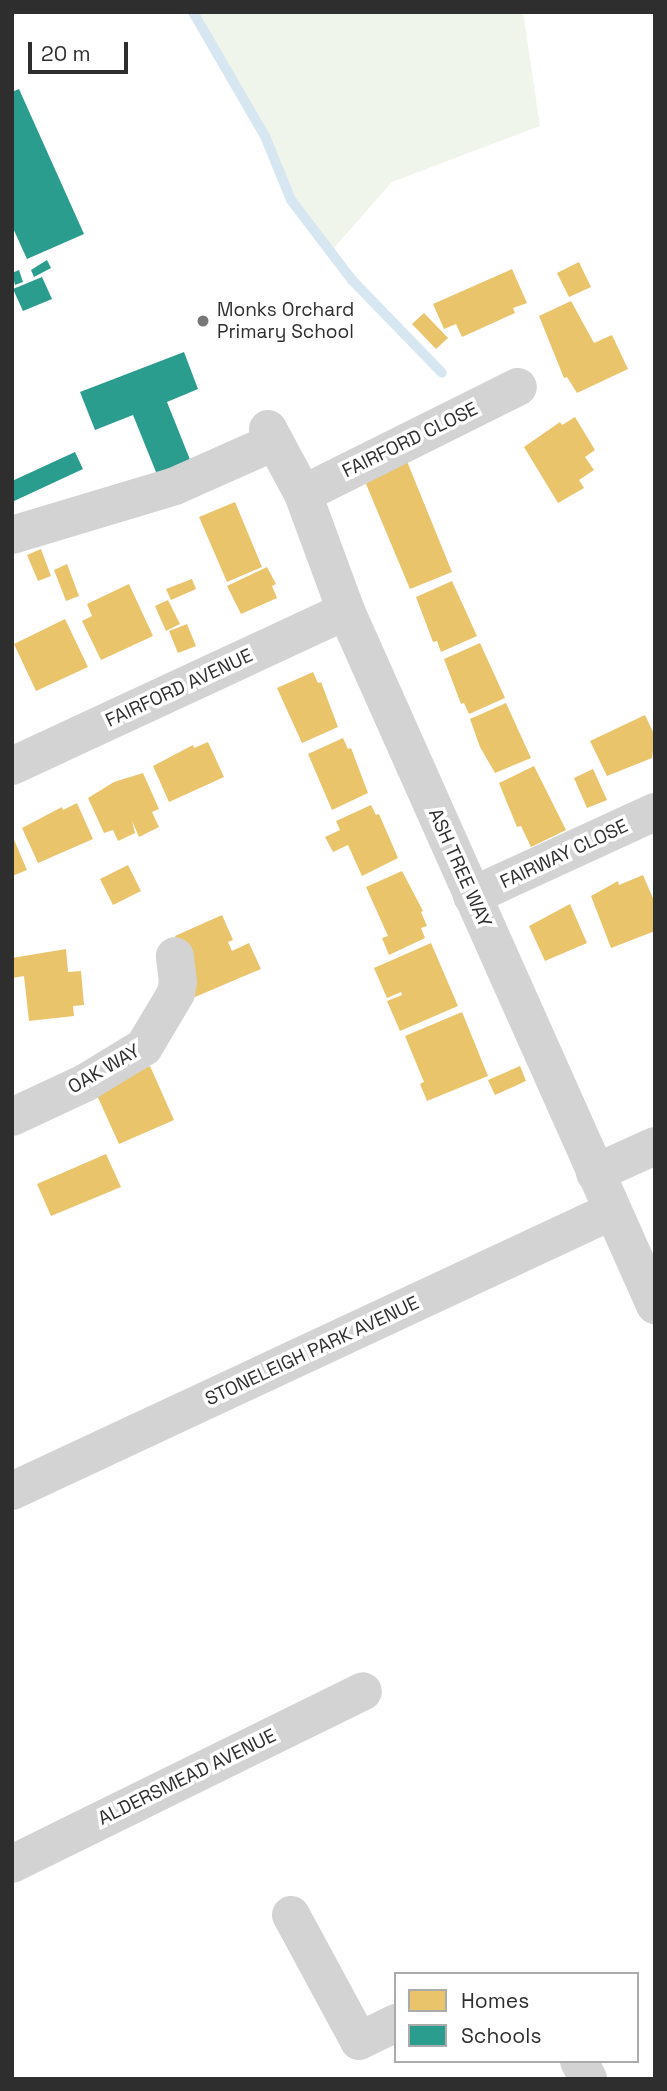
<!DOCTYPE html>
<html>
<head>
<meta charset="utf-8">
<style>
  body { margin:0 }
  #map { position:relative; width:667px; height:2091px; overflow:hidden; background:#fff; font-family:"Space Grotesk",sans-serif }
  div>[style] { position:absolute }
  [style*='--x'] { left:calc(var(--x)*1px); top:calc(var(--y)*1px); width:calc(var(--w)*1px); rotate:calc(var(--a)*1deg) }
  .green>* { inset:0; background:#f0f5eb }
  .homes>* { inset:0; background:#e9c46a }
  .schools>* { inset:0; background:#2a9d8f }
  .stream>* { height:10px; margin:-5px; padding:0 5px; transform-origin:5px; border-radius:5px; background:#d6e7f2 }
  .minor>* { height:38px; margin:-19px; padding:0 19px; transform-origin:19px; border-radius:19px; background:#d3d3d3 }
  .dots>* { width:19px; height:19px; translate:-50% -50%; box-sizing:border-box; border:4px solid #fff; border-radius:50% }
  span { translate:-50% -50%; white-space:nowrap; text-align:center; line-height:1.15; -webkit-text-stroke:7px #fff; paint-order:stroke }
  .poi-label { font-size:19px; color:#2e2e2e }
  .left { translate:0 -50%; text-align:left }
  .street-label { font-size:19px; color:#2e2e2e }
  .frame { position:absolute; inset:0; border:14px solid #2e2e2e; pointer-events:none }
  .legend { position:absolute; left:394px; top:1972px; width:245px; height:91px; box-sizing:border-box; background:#fff; border:2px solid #ababab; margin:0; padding:9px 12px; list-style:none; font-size:21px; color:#2e2e2e }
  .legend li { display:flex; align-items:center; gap:14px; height:35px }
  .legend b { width:35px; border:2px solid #ababab }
  .scale { position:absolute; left:28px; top:42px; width:100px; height:32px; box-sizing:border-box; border:4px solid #2e2e2e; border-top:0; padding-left:9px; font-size:21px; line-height:24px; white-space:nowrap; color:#2e2e2e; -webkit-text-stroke:5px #fff; paint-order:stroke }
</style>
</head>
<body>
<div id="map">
  <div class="green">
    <div style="clip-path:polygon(191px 12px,523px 12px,540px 126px,392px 182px,327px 256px)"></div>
  </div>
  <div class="homes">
    <div style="clip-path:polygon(579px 262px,591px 287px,569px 297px,557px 273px)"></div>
    <div style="clip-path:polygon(512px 269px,527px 303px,513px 308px,515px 313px,462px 337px,456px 324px,444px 329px,433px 304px)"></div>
    <div style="clip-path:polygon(571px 301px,594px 343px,612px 335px,628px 369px,577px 393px,567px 377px,564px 378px,539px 316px)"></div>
    <div style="clip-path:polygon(424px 313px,448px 338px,436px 349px,412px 324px)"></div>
    <div style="clip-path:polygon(575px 417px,595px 450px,585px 457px,594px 470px,579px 480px,584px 488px,558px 503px,524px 447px,560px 422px,562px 425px)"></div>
    <div style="clip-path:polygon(404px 454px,452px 572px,410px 589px,361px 472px)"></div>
    <div style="clip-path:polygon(235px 502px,262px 567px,227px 582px,199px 517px)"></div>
    <div style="clip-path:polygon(41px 549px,51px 576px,38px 581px,27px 555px)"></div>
    <div style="clip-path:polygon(67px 564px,79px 596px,66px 601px,54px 570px)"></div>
    <div style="clip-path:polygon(267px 567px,276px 584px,272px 586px,277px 598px,241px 614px,227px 586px)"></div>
    <div style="clip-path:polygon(192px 579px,196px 589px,171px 600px,166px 589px)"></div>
    <div style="clip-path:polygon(452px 581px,477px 636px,441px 652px,437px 641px,433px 642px,416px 597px)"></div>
    <div style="clip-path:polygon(129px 584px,153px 636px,101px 660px,82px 621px,92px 616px,87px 604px)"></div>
    <div style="clip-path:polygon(168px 600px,180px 624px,166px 631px,155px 606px)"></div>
    <div style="clip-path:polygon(65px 619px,88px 667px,36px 691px,14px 644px)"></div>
    <div style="clip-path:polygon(187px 624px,196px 646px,178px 653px,169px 631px)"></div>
    <div style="clip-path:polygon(480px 643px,505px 698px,469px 714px,464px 703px,461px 704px,444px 659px)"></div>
    <div style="clip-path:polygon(313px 672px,318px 683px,321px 682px,338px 727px,302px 743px,277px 688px)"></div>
    <div style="clip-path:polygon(506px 703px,531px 758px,495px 773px,480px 747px,470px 719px)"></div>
    <div style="clip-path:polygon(645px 715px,655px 736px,652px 758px,607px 776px,590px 741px)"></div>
    <div style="clip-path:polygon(343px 738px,348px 749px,351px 748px,368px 793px,332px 810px,308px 754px)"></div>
    <div style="clip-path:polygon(208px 742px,224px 777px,169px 802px,153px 766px,193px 745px,194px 748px)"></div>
    <div style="clip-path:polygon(534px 766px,566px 830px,531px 847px,521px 826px,517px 827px,499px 783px)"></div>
    <div style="clip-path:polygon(593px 769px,607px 800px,587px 808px,574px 778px)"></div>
    <div style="clip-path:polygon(143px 773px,159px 809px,152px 812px,159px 827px,139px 837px,132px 821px,135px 833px,118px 841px,113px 830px,104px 833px,88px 798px,114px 782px)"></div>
    <div style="clip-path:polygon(77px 803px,93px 839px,38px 863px,22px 828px,62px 807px,63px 810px)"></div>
    <div style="clip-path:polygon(371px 805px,376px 815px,379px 814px,398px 858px,362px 876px,348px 845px,333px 852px,325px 837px,340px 830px,336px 821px)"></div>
    <div style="clip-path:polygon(12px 835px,27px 870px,12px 876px)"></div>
    <div style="clip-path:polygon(128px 865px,141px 891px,113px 905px,100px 879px)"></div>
    <div style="clip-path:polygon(402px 871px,423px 911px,421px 912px,427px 926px,421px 928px,425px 938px,389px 955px,382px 938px,388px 936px,366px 887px)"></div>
    <div style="clip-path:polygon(643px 875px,655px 903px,655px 931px,611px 948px,591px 896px,618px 881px,619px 885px)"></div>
    <div style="clip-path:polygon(570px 904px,587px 943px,545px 961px,529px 926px)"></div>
    <div style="clip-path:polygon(222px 915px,233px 940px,228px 942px,232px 951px,249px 943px,261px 969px,195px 997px,182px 968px,188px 966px,175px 936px)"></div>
    <div style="clip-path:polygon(431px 943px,458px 1006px,400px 1031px,387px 1001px,402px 995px,401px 992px,387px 998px,374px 968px)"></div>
    <div style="clip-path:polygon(66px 949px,68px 972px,81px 971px,84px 1005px,73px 1006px,74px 1016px,29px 1021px,24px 976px,12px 978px,12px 958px)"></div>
    <div style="clip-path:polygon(462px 1012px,488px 1076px,427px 1101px,420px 1084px,424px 1082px,405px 1036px)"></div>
    <div style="clip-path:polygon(150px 1066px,174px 1120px,119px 1144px,95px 1091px)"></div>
    <div style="clip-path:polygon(520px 1066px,526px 1081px,495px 1095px,488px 1080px)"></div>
    <div style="clip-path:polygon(106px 1154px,121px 1187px,51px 1216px,37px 1184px)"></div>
  </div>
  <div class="schools">
    <div style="clip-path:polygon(19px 89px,84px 234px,27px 259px,12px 226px,12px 92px)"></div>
    <div style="clip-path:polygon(47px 260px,51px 268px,34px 277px,31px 270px)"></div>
    <div style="clip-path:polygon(19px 270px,23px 282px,15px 285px,12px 273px)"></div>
    <div style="clip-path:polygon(42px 277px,52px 299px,23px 311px,13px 289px)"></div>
    <div style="clip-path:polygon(184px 352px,198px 389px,167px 402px,195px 472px,156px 472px,133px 415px,95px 430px,80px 392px)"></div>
    <div style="clip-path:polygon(75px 452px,83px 469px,12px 502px,12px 481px)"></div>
  </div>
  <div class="stream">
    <div style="--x:193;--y:12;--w:143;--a:59.9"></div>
    <div style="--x:265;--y:136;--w:69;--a:67.9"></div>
    <div style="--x:291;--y:200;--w:101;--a:52.7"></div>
    <div style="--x:352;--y:280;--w:129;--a:45.9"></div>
  </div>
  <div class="minor">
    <div style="--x:268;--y:429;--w:74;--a:61.7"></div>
    <div style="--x:303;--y:494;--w:125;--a:69.8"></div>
    <div style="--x:346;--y:611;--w:760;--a:66"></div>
    <div style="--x:303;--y:494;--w:240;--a:-26.5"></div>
    <div style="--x:12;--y:535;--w:170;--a:-16.7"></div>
    <div style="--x:175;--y:486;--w:108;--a:-24"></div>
    <div style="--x:12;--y:766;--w:368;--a:-24.9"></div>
    <div style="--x:472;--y:896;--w:201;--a:-24.7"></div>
    <div style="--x:12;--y:1117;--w:81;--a:-25"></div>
    <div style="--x:85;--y:1083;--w:69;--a:-31.4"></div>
    <div style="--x:144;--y:1047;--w:63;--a:-59.3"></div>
    <div style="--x:176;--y:993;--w:11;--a:-80"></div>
    <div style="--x:178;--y:982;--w:26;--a:-97"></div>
    <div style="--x:595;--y:1173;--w:66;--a:-24.2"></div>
    <div style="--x:12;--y:1491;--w:662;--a:-25.02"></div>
    <div style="--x:12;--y:1864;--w:391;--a:-26.2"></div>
    <div style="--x:291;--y:1915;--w:143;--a:61.6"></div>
    <div style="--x:359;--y:2041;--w:41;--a:-25.9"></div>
    <div style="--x:579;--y:2061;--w:20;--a:63"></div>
  </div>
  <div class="dots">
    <div style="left:203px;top:321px;background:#777"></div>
  </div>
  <div class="poi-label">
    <span class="left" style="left:217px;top:321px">Monks Orchard<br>Primary School</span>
  </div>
  <div class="street-label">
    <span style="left:410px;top:440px;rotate:-26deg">FAIRFORD CLOSE</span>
    <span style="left:179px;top:688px;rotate:-25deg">FAIRFORD AVENUE</span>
    <span style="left:564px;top:854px;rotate:-25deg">FAIRWAY CLOSE</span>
    <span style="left:460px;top:868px;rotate:66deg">ASH TREE WAY</span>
    <span style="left:104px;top:1069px;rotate:-30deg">OAK WAY</span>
    <span style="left:312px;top:1351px;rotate:-25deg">STONELEIGH PARK AVENUE</span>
    <span style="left:187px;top:1777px;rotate:-26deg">ALDERSMEAD AVENUE</span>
  </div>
  <div class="frame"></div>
  <ul class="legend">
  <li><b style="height:19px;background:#e9c46a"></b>Homes</li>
  <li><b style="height:19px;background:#2a9d8f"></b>Schools</li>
  </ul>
  <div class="scale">20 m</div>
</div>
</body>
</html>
